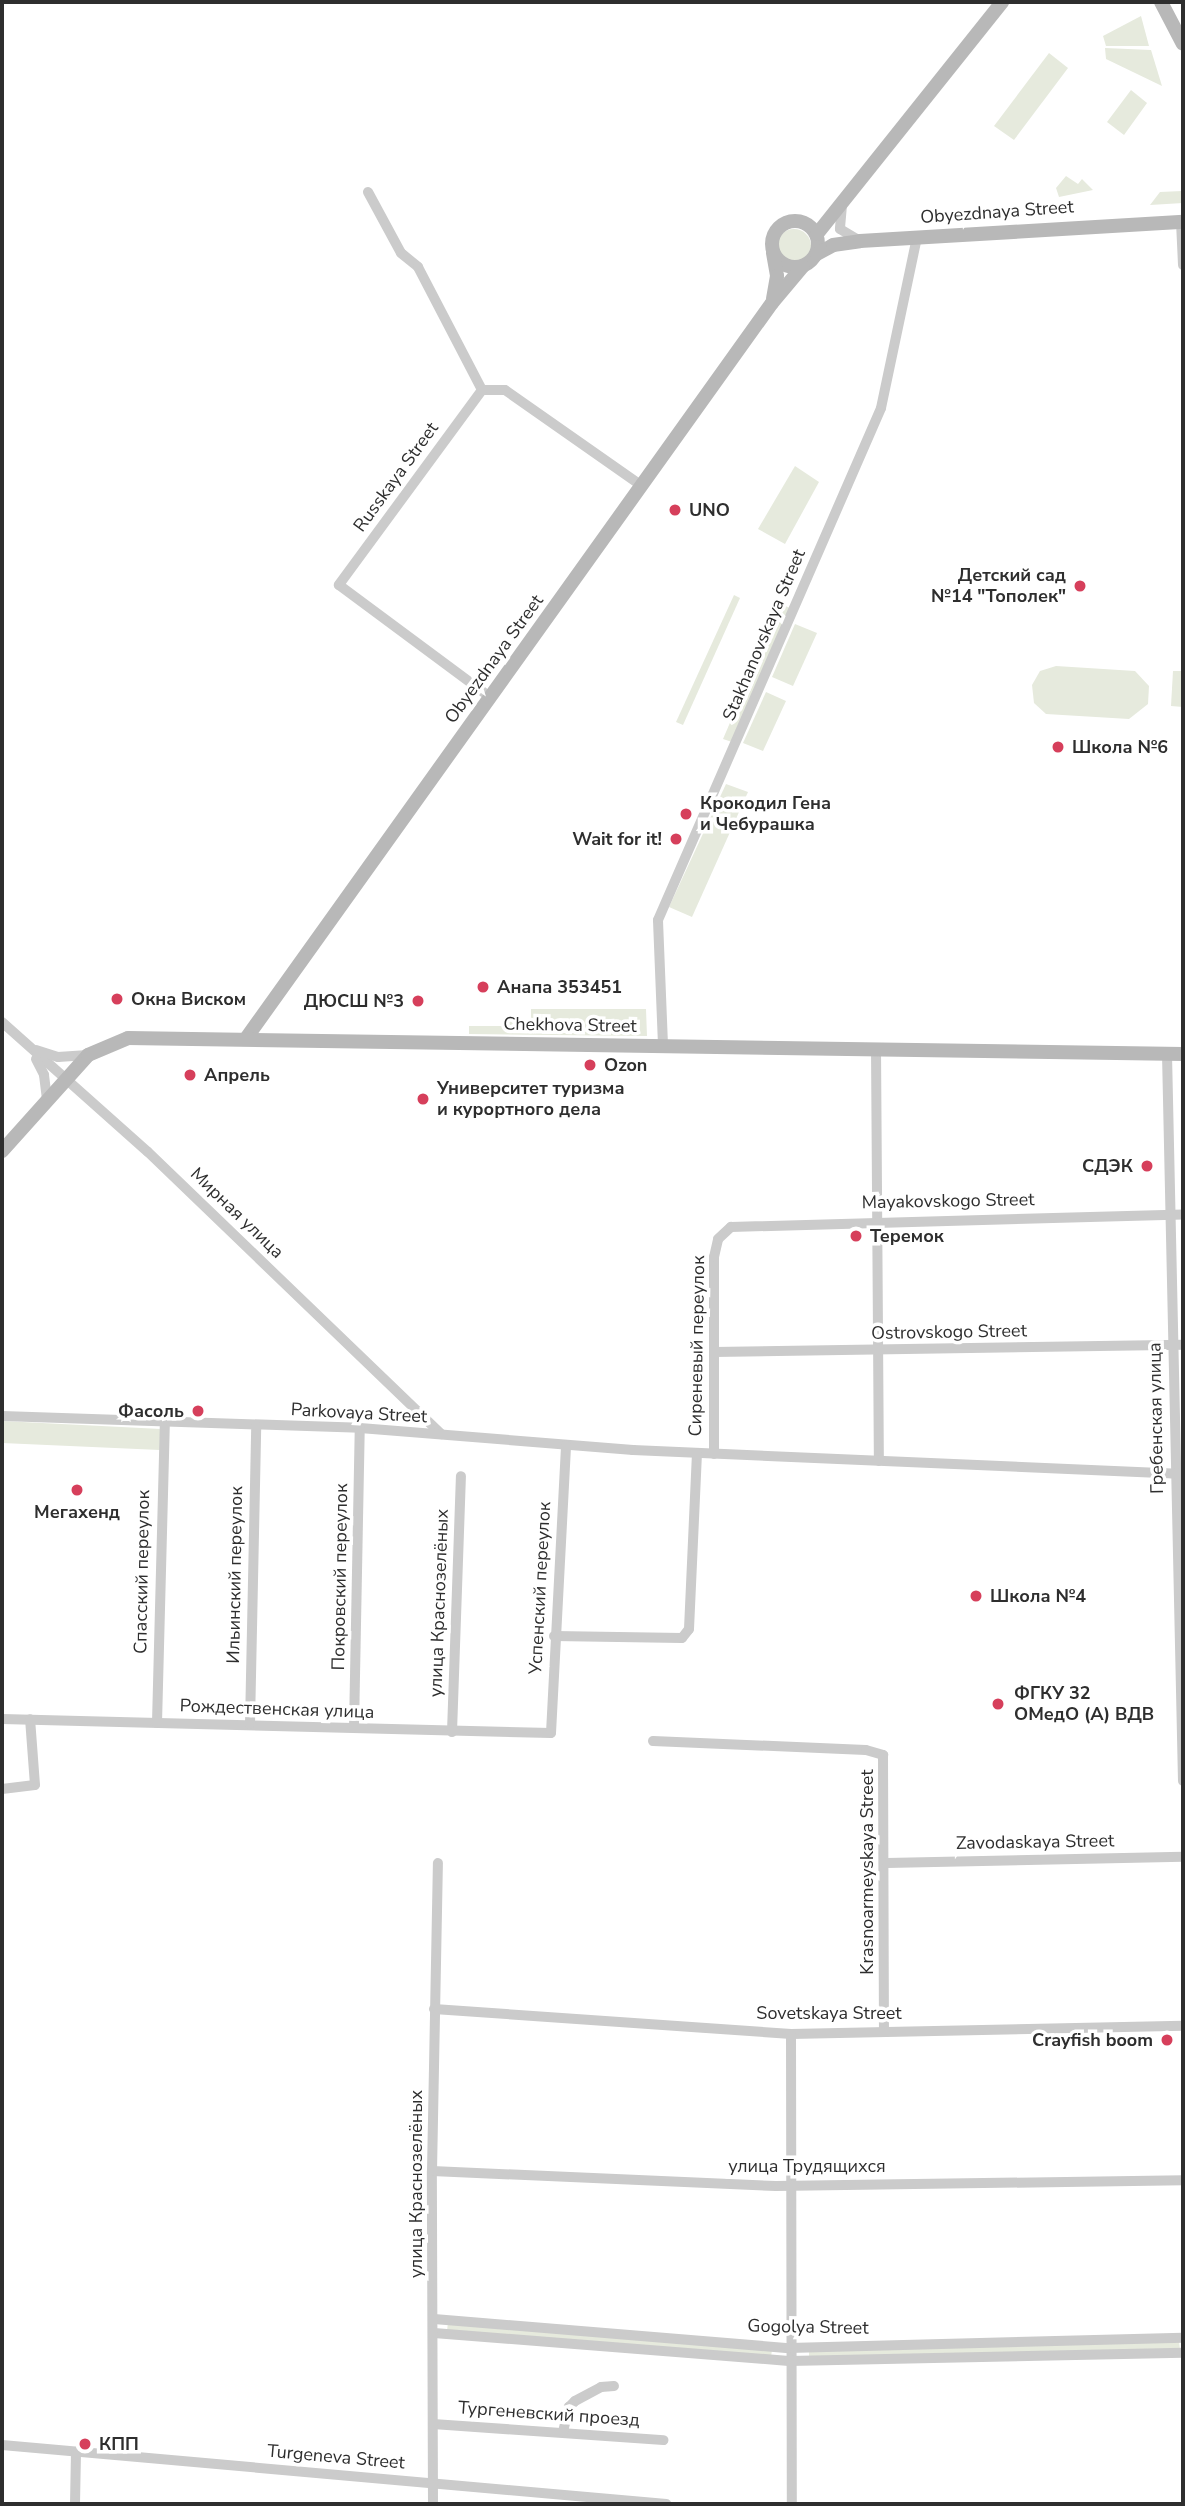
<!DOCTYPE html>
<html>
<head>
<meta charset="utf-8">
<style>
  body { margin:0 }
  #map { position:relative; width:1185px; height:2506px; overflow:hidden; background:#fff; font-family:"Nunito Sans",sans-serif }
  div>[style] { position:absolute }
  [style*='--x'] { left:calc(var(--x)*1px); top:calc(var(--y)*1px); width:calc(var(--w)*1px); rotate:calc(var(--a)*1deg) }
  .green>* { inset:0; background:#e6eadd }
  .round { border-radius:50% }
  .street>* { height:10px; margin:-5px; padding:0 5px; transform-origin:5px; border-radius:5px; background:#cbcbcb }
  .secondary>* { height:14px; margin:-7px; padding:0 7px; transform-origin:7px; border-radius:7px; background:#b8b8b8 }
  .secondary>.ring { margin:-7px; padding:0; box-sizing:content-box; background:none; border:14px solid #b8b8b8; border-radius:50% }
  .dots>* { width:19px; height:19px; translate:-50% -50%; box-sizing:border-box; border:4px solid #fff; border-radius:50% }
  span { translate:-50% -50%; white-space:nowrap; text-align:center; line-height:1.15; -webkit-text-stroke:7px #fff; paint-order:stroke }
  .street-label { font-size:18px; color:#2e2e2e }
  .poi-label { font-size:18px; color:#2e2e2e; font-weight:700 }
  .left { translate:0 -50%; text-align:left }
  .right { translate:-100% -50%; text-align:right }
  .frame { position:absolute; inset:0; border:4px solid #2e2e2e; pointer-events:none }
</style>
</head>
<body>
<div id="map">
  <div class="green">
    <div style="clip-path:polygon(1141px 16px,1149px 46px,1106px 46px,1103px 36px)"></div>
    <div style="clip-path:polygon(1105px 48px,1151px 50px,1162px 86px,1106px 59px)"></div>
    <div style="clip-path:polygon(1049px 53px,1068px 68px,1014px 140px,994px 126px)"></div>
    <div style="clip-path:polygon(1131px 90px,1147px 103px,1124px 135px,1107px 122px)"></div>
    <div style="clip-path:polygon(1066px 176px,1078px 184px,1082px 179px,1093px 190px,1059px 197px,1056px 188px)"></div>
    <div style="clip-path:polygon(1182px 191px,1183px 203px,1150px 205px,1160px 192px)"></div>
    <div class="round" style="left:777px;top:229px;width:34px;height:34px"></div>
    <div style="clip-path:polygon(795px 466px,819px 482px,785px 544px,758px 529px)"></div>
    <div style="clip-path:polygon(734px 595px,740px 598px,683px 725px,676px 722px)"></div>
    <div style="clip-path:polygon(781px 604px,792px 609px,735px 743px,723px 739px)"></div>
    <div style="clip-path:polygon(795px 624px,817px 633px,793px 686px,772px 677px)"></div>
    <div style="clip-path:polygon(1056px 666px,1135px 671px,1149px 686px,1148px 704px,1129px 719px,1046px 714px,1034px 703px,1032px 685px,1040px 671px)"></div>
    <div style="clip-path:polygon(1173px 671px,1183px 671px,1183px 707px,1171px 706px)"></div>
    <div style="clip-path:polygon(766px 692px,786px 701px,763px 751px,743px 743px)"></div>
    <div style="clip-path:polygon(726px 784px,748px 792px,692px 917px,669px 907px)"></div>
    <div style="clip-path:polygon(531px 1009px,646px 1009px,647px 1036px,469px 1034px,469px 1026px,506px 1026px,507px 1020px,531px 1020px)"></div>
    <div style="clip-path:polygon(2px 1421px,161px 1429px,160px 1450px,2px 1443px)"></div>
    <div style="clip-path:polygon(448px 2322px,772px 2349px,771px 2358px,447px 2331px)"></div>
    <div style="clip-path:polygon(1179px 2341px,1180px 2350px,809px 2357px,809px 2349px)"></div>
  </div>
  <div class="street">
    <div style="--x:368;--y:192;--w:69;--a:61.6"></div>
    <div style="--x:401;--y:253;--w:22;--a:39"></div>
    <div style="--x:418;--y:267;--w:139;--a:62.5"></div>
    <div style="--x:482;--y:390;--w:23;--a:0"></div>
    <div style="--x:505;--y:390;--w:167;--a:35"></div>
    <div style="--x:842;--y:205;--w:24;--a:95"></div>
    <div style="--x:840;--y:229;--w:21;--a:31"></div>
    <div style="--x:1181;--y:222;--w:43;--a:87.3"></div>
    <div style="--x:482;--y:390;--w:242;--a:126.3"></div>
    <div style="--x:339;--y:585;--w:188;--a:36.6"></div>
    <div style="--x:2;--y:1022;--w:195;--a:41.7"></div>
    <div style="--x:148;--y:1152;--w:407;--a:43.9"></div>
    <div style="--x:663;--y:1045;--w:125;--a:-92.3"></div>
    <div style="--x:658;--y:920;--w:558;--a:-66.46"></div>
    <div style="--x:881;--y:408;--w:175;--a:-78.1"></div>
    <div style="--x:876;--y:1048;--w:413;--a:89.6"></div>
    <div style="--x:36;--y:1050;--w:23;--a:18"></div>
    <div style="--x:58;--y:1057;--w:30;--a:-4"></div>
    <div style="--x:1167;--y:1054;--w:727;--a:88.74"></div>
    <div style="--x:36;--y:1059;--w:18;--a:63"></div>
    <div style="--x:44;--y:1075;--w:25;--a:83"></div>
    <div style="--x:714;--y:1352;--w:469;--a:-0.9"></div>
    <div style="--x:2;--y:1416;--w:358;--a:1.9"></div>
    <div style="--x:360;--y:1428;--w:274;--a:4.6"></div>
    <div style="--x:633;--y:1450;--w:551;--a:2.5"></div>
    <div style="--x:714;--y:1454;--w:197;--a:-90"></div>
    <div style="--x:714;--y:1257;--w:18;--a:-77"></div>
    <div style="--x:718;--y:1239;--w:18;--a:-43"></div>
    <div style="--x:731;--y:1227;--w:452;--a:-1.6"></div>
    <div style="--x:554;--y:1636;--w:128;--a:0.9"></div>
    <div style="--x:682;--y:1638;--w:11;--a:-52"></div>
    <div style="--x:689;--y:1629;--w:176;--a:-87.4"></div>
    <div style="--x:2;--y:1719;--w:549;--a:1.46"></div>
    <div style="--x:551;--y:1733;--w:288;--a:-87"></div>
    <div style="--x:157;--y:1723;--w:301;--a:-88.5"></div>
    <div style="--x:250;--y:1724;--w:298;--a:-88.8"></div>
    <div style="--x:354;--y:1728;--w:300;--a:-88.9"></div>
    <div style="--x:452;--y:1732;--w:256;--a:-88"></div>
    <div style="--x:653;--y:1741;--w:213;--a:2.4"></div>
    <div style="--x:866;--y:1750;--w:18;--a:16"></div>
    <div style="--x:883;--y:1755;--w:275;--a:89.8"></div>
    <div style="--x:2;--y:1789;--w:33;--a:-7"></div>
    <div style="--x:35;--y:1785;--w:66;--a:-94.3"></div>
    <div style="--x:887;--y:1863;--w:296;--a:-1.2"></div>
    <div style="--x:434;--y:2009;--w:358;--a:4"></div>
    <div style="--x:791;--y:2034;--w:392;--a:-1.2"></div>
    <div style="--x:791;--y:2034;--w:470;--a:89.9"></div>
    <div style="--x:432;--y:2171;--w:344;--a:2.5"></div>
    <div style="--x:776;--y:2186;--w:407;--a:-0.8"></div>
    <div style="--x:434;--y:2319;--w:356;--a:4.7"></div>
    <div style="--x:789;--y:2348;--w:394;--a:-1.5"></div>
    <div style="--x:434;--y:2333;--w:356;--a:4.5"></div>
    <div style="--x:789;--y:2361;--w:394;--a:-1.2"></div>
    <div style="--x:433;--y:2424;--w:231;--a:4"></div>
    <div style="--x:563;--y:2432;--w:26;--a:-77"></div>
    <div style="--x:569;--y:2407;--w:8;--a:-45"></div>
    <div style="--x:575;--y:2401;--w:30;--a:-28"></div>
    <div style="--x:601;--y:2387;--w:13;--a:-4"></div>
    <div style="--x:2;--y:2445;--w:667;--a:5.08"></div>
    <div style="--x:75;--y:2504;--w:51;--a:-88.9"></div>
    <div style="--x:433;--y:2504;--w:333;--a:-90.2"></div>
    <div style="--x:432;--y:2171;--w:308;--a:-88.9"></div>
  </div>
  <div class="secondary">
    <div style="--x:1161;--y:2;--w:47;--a:62.4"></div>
    <div class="ring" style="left:772px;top:221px;width:32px;height:32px"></div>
    <div style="--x:817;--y:234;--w:297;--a:-51.4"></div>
    <div style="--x:773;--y:253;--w:23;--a:80"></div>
    <div style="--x:777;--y:276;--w:23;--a:100"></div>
    <div style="--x:817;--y:254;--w:18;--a:-29"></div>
    <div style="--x:833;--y:245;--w:27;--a:-8"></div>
    <div style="--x:860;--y:241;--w:324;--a:-3.4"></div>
    <div style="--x:247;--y:1037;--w:902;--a:-54.43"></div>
    <div style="--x:772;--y:303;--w:48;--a:-50"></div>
    <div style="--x:2;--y:1151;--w:129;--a:-48.1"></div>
    <div style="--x:88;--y:1055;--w:43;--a:-23"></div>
    <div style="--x:128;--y:1038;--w:1055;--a:0.87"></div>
  </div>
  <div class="dots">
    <div style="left:675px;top:510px;background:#d63f5b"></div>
    <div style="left:1080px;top:586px;background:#d63f5b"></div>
    <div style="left:1058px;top:747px;background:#d63f5b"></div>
    <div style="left:686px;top:814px;background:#d63f5b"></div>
    <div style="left:676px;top:839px;background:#d63f5b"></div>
    <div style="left:483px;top:987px;background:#d63f5b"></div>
    <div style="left:117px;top:999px;background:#d63f5b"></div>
    <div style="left:418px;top:1001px;background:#d63f5b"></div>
    <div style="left:590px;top:1065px;background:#d63f5b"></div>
    <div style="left:190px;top:1075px;background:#d63f5b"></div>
    <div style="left:423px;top:1099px;background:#d63f5b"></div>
    <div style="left:1147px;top:1166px;background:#d63f5b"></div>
    <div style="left:856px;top:1236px;background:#d63f5b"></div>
    <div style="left:198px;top:1411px;background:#d63f5b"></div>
    <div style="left:77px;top:1490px;background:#d63f5b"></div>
    <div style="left:976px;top:1596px;background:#d63f5b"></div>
    <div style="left:998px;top:1704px;background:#d63f5b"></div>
    <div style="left:1167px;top:2040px;background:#d63f5b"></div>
    <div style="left:85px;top:2444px;background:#d63f5b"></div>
  </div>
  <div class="street-label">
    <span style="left:997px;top:212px;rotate:-4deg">Obyezdnaya Street</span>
    <span style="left:396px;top:477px;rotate:-54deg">Russkaya Street</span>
    <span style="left:764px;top:635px;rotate:-67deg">Stakhanovskaya Street</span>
    <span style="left:494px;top:659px;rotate:-54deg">Obyezdnaya Street</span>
    <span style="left:570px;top:1025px;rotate:1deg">Chekhova Street</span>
    <span style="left:948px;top:1201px;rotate:-1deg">Mayakovskogo Street</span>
    <span style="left:237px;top:1213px;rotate:44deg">Мирная улица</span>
    <span style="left:949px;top:1332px;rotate:-1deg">Ostrovskogo Street</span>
    <span style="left:697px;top:1346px;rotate:-89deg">Сиреневый переулок</span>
    <span style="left:359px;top:1413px;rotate:3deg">Parkovaya Street</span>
    <span style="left:1156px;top:1418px;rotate:-91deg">Гребенская улица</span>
    <span style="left:142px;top:1572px;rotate:-89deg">Спасский переулок</span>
    <span style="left:235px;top:1575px;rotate:-89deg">Ильинский переулок</span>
    <span style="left:340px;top:1577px;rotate:-89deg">Покровский переулок</span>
    <span style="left:540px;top:1588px;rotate:-87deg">Успенский переулок</span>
    <span style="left:439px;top:1603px;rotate:-88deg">улица Краснозелёных</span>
    <span style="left:277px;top:1709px;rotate:2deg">Рождественская улица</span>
    <span style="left:1035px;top:1842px;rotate:-1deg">Zavodaskaya Street</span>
    <span style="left:867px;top:1872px;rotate:-90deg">Krasnoarmeyskaya Street</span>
    <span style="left:829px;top:2013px">Sovetskaya Street</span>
    <span style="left:807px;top:2166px">улица Трудящихся</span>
    <span style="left:416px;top:2184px;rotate:-90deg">улица Краснозелёных</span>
    <span style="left:808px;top:2327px;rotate:1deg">Gogolya Street</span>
    <span style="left:549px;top:2414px;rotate:4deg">Тургеневский проезд</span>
    <span style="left:336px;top:2457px;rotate:5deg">Turgeneva Street</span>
  </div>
  <div class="poi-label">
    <span class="left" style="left:689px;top:510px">UNO</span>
    <span class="right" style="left:1066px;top:586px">Детский сад<br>№14 "Тополек"</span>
    <span class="left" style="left:1072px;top:747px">Школа №6</span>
    <span class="left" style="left:700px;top:814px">Крокодил Гена<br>и Чебурашка</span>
    <span class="right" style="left:662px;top:839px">Wait for it!</span>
    <span class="left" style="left:497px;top:987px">Анапа 353451</span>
    <span class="left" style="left:131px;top:999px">Окна Виском</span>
    <span class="right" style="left:404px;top:1001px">ДЮСШ №3</span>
    <span class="left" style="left:604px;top:1065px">Ozon</span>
    <span class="left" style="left:204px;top:1075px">Апрель</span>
    <span class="left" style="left:437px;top:1099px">Университет туризма<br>и курортного дела</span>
    <span class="right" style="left:1133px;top:1166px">СДЭК</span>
    <span class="left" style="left:870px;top:1236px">Теремок</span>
    <span class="right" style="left:184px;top:1411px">Фасоль</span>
    <span style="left:77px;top:1512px">Мегахенд</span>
    <span class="left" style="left:990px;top:1596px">Школа №4</span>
    <span class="left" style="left:1014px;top:1704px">ФГКУ 32<br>ОМедО (А) ВДВ</span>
    <span class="right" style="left:1153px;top:2040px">Crayfish boom</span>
    <span class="left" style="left:99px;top:2444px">КПП</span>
  </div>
  <div class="frame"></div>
</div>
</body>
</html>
